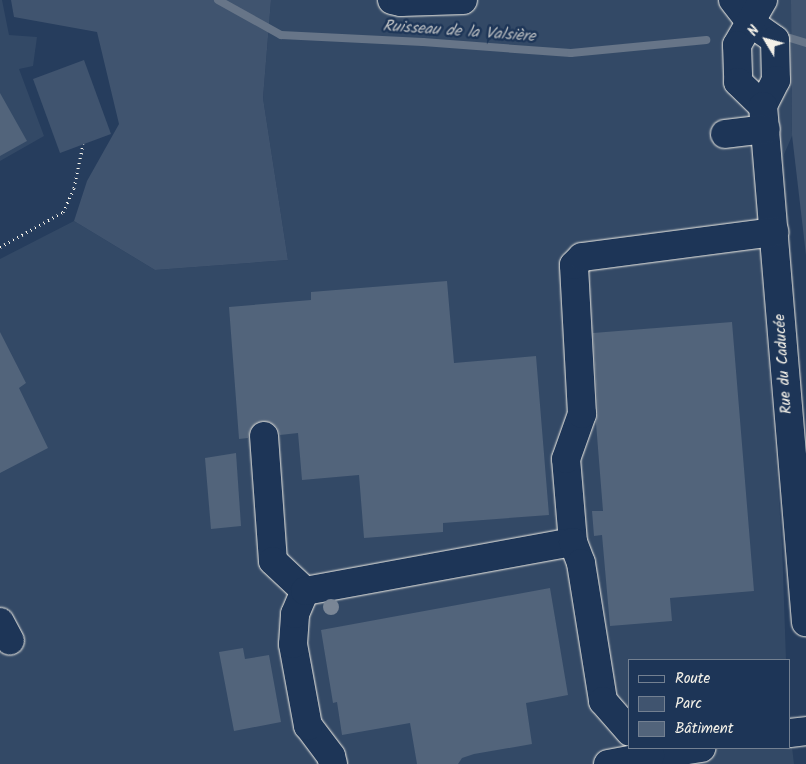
<!DOCTYPE html>
<html>
<head>
<meta charset="utf-8">
<style>
  body { margin:0 }
  #map { position:relative; width:806px; height:764px; overflow:hidden; background:#263d5d; font-family:Kalam,sans-serif }
  div>[style] { position:absolute }
  [style*='--x'] { left:calc(var(--x)*1px); top:calc(var(--y)*1px); width:calc(var(--w)*1px); rotate:calc(var(--a)*1deg) }
  .built>* { inset:0; background:#334966 }
  .green>* { inset:0; background:#40546f }
  .stream>* { height:8px; margin:-4px; padding:0 4px; transform-origin:4px; border-radius:4px; background:#677588 }
  .building>* { inset:0; background:#52647b }
  .path>* { height:3px; margin-top:-1.5px; transform-origin:0; background:repeating-linear-gradient(90deg,#f4f1e8 0 1px,transparent 0 5px) }
  .roads { filter:drop-shadow(0 0 1px #f4f1e8) drop-shadow(0 0 1px #f4f1e8) }
  .minor>* { height:28px; margin:-14px; padding:0 14px; transform-origin:14px; border-radius:14px; background:#1d3557 }
  .trees>* { width:16px; height:16px; margin:-8px; border-radius:50%; background:#7a8696 }
  span { translate:-50% -50%; white-space:nowrap; text-align:center; line-height:1.15; -webkit-text-stroke:5px #1d3557; paint-order:stroke }
  .street-label { font-size:15px; color:#f4f1e8 }
  .water-label { font-size:16px; color:#bcbfc2; font-style:italic }
  .legend { position:absolute; left:628px; top:659px; width:162px; height:90px; box-sizing:border-box; background:#1d3557; border:1px solid #738091; margin:0; padding:6px 9px; list-style:none; font-size:15px; color:#f4f1e8 }
  .legend li { display:flex; align-items:center; gap:10px; height:25px }
  .legend b { width:25px; border:1px solid #738091 }
  .north { position:absolute; left:741px; top:15px; width:50px; height:50px; -webkit-text-stroke:4px #1d3557; paint-order:stroke; rotate:307deg; font-size:14px; font-weight:700; line-height:20px; text-align:center; color:#f4f1e8 }
  .north::after { content:''; display:block; margin:auto; width:18px; height:22px; background:#f4f1e8; clip-path:polygon(50% 0,100% 100%,50% 72%,0 100%) }
</style>
</head>
<body>
<div id="map">
  <div class="built">
    <div style="clip-path:polygon(0 0,2px 0,9px 35px,37px 37px,33px 66px,19px 69px,44px 136px,0 161px)"></div>
    <div style="clip-path:polygon(271px 0,791px 0,792px 136px,758px 214px,782px 544px,786px 660px,630px 660px,630px 748px,790px 748px,790px 730px,794px 764px,0 764px,0 259px,74px 221px,155px 270px,288px 260px,263px 98px)"></div>
  </div>
  <div class="green">
    <div style="clip-path:polygon(11px 0,271px 0,263px 98px,288px 260px,155px 270px,74px 221px,87px 181px,119px 124px,97px 32px,14px 17px)"></div>
    <div style="clip-path:polygon(791px 0,806px 0,806px 255px,792px 135px)"></div>
    <div style="clip-path:polygon(84px 60px,111px 134px,60px 153px,33px 79px)"></div>
  </div>
  <div class="stream">
    <div style="--x:218;--y:0;--w:72;--a:29.1"></div>
    <div style="--x:281;--y:35;--w:142;--a:2.8"></div>
    <div style="--x:423;--y:42;--w:148;--a:4.3"></div>
    <div style="--x:571;--y:53;--w:136;--a:-5.5"></div>
    <div style="--x:790;--y:38;--w:17;--a:17"></div>
  </div>
  <div class="building">
    <div style="clip-path:polygon(0 93px,27px 141px,0 156px)"></div>
    <div style="clip-path:polygon(447px 281px,454px 363px,536px 356px,549px 515px,443px 523px,443px 532px,364px 538px,359px 475px,302px 480px,298px 433px,280px 435px,277px 427px,270px 422px,262px 421px,256px 423px,250px 430px,248px 438px,239px 439px,229px 307px,311px 300px,311px 292px)"></div>
    <div style="clip-path:polygon(732px 322px,754px 591px,670px 598px,672px 621px,610px 626px,602px 535px,594px 536px,592px 511px,603px 511px,596px 423px,598px 413px,593px 333px)"></div>
    <div style="clip-path:polygon(0 332px,26px 383px,19px 388px,48px 448px,0 473px)"></div>
    <div style="clip-path:polygon(236px 453px,241px 526px,211px 529px,205px 458px)"></div>
    <div style="clip-path:polygon(550px 588px,568px 695px,526px 703px,532px 744px,474px 754px,462px 758px,458px 764px,417px 764px,410px 723px,342px 735px,337px 702px,333px 703px,321px 630px)"></div>
    <div style="clip-path:polygon(243px 648px,245px 659px,269px 655px,281px 722px,234px 731px,219px 652px)"></div>
  </div>
  <div class="path">
    <div style="--x:0;--y:247;--w:72;--a:-29.1"></div>
    <div style="--x:63;--y:212;--w:26;--a:-65"></div>
    <div style="--x:74;--y:188;--w:45;--a:-78.4"></div>
  </div>
  <div class="roads">
    <div class="minor">
      <div style="--x:392;--y:0;--w:9;--a:13"></div>
      <div style="--x:401;--y:2;--w:62;--a:-1.8"></div>
      <div style="--x:733;--y:0;--w:29;--a:52"></div>
      <div style="--x:751;--y:23;--w:29;--a:35"></div>
      <div style="--x:775;--y:40;--w:40;--a:88.6"></div>
      <div style="--x:776;--y:80;--w:29;--a:117"></div>
      <div style="--x:763;--y:0;--w:52;--a:120"></div>
      <div style="--x:737;--y:45;--w:37;--a:88"></div>
      <div style="--x:738;--y:82;--w:35;--a:44"></div>
      <div style="--x:763;--y:106;--w:518;--a:85.24"></div>
      <div style="--x:725;--y:134;--w:41;--a:-7"></div>
      <div style="--x:264;--y:436;--w:125;--a:85.9"></div>
      <div style="--x:273;--y:561;--w:44;--a:43.2"></div>
      <div style="--x:573;--y:542;--w:83;--a:-94.8"></div>
      <div style="--x:566;--y:459;--w:48;--a:-70.4"></div>
      <div style="--x:582;--y:414;--w:149;--a:-93.1"></div>
      <div style="--x:574;--y:265;--w:11;--a:-45"></div>
      <div style="--x:582;--y:257;--w:194;--a:-7.4"></div>
      <div style="--x:0;--y:622;--w:21;--a:62"></div>
      <div style="--x:790;--y:733;--w:16;--a:-7"></div>
      <div style="--x:643;--y:748;--w:11;--a:49"></div>
      <div style="--x:650;--y:756;--w:52;--a:-8.9"></div>
      <div style="--x:333;--y:764;--w:8;--a:-104"></div>
      <div style="--x:331;--y:756;--w:38;--a:-127"></div>
      <div style="--x:308;--y:726;--w:83;--a:-100.4"></div>
      <div style="--x:293;--y:644;--w:30;--a:-86"></div>
      <div style="--x:295;--y:614;--w:25;--a:-67"></div>
      <div style="--x:305;--y:591;--w:272;--a:-10.4"></div>
      <div style="--x:573;--y:542;--w:22;--a:69"></div>
      <div style="--x:581;--y:563;--w:140;--a:80.9"></div>
      <div style="--x:603;--y:701;--w:41;--a:48.9"></div>
      <div style="--x:608;--y:764;--w:43;--a:-10.8"></div>
    </div>
  </div>
  <div class="trees">
    <div style="left:331px;top:607px"></div>
  </div>
  <div class="street-label">
    <span style="left:784px;top:364px;rotate:-94deg">Rue du Caducée</span>
  </div>
  <div class="water-label">
    <span style="left:459px;top:32px;rotate:4deg">Ruisseau de la Valsière</span>
  </div>
  <ul class="legend">
  <li><b style="height:6px;background:#1d3557"></b>Route</li>
  <li><b style="height:14px;background:#40546f"></b>Parc</li>
  <li><b style="height:14px;background:#52647b"></b>Bâtiment</li>
  </ul>
  <div class="north">N</div>
</div>
</body>
</html>
